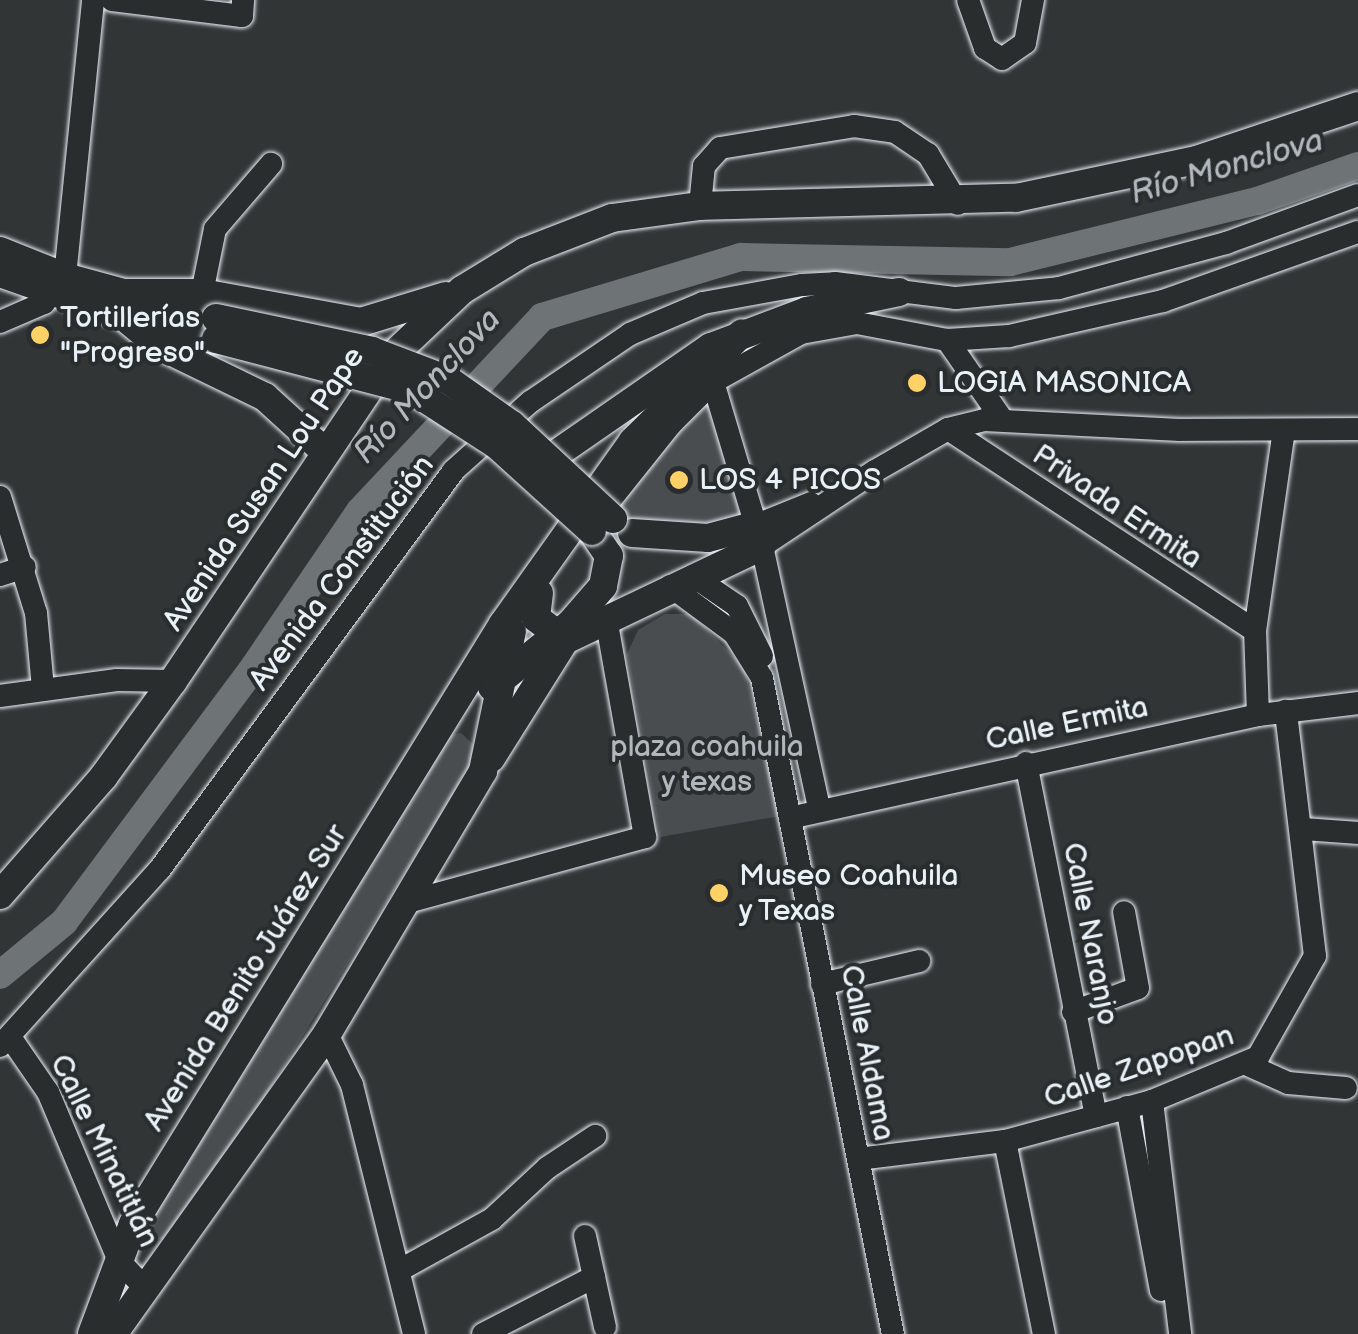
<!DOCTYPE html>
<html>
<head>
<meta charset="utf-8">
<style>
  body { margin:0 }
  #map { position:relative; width:1358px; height:1334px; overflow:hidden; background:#323536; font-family:"Balsamiq Sans",sans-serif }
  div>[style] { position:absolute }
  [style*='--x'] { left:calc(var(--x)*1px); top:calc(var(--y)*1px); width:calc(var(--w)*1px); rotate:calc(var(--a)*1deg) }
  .green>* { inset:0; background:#494d4f }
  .river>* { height:28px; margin:-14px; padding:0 14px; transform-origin:14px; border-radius:14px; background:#6e7376 }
  .roads { filter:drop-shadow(0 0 2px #e8f1f8) drop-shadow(0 0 2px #e8f1f8) }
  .minor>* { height:22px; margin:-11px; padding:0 11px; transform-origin:11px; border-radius:11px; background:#2a2d2e }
  .major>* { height:28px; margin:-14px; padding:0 14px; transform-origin:14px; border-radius:14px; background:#2a2d2e }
  .bridges { filter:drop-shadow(0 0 2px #e8f1f8) drop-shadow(0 0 2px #e8f1f8) }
  .major-bridge>* { height:28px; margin:-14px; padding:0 14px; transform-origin:14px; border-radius:14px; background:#2a2d2e }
  .dots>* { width:28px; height:28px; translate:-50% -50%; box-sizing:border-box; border:5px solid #2a2d2e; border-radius:50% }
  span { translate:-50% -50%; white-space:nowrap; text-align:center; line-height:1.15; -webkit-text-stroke:8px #2a2d2e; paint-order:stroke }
  .poi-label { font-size:30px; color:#e8f1f8 }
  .left { translate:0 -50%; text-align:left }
  .street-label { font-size:30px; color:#e8f1f8 }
  .park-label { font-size:30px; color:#b0b8bd }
  .water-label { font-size:32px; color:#b1b8be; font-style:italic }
</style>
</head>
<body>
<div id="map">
  <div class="green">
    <div style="clip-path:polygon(708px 400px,743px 512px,738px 522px,685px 531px,637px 525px,617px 503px)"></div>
    <div style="clip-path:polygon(665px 614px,691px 614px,744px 667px,780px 816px,660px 837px,627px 654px,638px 630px)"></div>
    <div style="clip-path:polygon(461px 733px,476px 747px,476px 758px,177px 1237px,157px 1240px,147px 1221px,446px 736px)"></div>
  </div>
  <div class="river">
    <div style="--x:0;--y:975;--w:83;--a:-39.6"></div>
    <div style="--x:64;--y:922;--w:318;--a:-53.3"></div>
    <div style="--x:254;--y:667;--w:189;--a:-55.8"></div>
    <div style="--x:360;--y:511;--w:266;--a:-46.8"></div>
    <div style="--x:542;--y:317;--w:208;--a:-16.8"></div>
    <div style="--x:741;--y:257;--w:269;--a:1.1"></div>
    <div style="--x:1010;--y:262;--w:254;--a:-13.9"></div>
    <div style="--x:1257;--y:201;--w:107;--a:-19.1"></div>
  </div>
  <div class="roads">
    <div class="minor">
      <div style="--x:112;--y:0;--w:131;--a:7"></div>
      <div style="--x:242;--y:16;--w:16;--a:-86"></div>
      <div style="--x:968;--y:0;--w:51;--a:70.5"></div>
      <div style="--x:985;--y:48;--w:20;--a:33"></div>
      <div style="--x:1002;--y:59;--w:28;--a:-35"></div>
      <div style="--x:1025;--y:43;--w:44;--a:-79.5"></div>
      <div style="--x:700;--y:206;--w:40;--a:-84.3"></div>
      <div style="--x:704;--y:166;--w:24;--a:-48"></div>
      <div style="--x:720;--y:148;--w:136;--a:-9.3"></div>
      <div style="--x:854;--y:126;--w:41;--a:8.3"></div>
      <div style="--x:895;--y:132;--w:40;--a:34"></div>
      <div style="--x:928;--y:154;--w:58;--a:59"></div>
      <div style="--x:202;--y:293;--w:65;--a:-78.5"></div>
      <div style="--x:215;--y:229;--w:86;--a:-49.3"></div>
      <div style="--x:0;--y:322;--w:48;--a:-23.4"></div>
      <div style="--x:44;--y:303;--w:33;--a:-51"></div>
      <div style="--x:65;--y:277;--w:278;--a:-84.2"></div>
      <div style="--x:947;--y:340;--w:96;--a:55.2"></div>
      <div style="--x:713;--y:382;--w:171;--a:73.4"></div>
      <div style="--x:762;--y:546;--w:271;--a:77.7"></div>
      <div style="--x:948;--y:429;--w:367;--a:33.3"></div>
      <div style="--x:0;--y:497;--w:121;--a:72.8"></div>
      <div style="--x:36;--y:613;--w:76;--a:84.7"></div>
      <div style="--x:592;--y:523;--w:127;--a:-51.4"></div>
      <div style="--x:671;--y:424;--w:59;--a:-45"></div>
      <div style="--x:713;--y:382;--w:101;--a:-29.1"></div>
      <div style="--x:801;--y:333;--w:57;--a:-10.1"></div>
      <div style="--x:857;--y:323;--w:92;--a:10.7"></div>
      <div style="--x:947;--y:340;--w:62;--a:-3.7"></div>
      <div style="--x:1009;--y:336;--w:158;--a:-12.8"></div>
      <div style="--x:1163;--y:301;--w:207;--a:-19.5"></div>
      <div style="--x:757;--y:525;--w:58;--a:-22.2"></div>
      <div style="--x:762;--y:546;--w:136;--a:-33.6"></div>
      <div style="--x:875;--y:471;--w:84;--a:-29.9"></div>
      <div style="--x:948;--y:429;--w:37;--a:-14"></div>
      <div style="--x:984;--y:420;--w:196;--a:2.9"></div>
      <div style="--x:1180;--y:430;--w:178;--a:-0.3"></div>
      <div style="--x:0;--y:575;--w:26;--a:-18"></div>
      <div style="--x:693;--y:576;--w:53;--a:34.3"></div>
      <div style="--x:737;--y:606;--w:56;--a:63.4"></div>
      <div style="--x:670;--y:586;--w:79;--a:36.3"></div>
      <div style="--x:734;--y:633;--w:53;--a:58.1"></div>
      <div style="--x:762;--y:678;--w:669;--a:78.71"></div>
      <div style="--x:0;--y:696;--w:118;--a:-7.8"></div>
      <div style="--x:117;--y:680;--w:56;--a:1"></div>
      <div style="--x:1258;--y:715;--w:84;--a:-92"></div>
      <div style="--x:1255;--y:631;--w:203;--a:-81.8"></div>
      <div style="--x:1026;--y:763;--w:360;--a:78.8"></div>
      <div style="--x:790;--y:818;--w:479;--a:-12.4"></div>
      <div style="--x:1258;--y:715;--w:101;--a:-6.8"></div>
      <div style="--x:1304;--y:829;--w:54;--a:4.2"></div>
      <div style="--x:404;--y:903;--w:250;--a:-15.3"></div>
      <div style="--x:645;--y:837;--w:222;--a:-100.1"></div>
      <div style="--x:822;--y:984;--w:100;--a:-13.3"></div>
      <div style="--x:1073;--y:1012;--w:69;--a:-20.3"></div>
      <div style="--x:1138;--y:988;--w:77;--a:-100.4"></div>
      <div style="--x:327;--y:1034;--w:57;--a:63.9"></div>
      <div style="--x:352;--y:1085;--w:257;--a:76"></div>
      <div style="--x:10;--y:1037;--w:67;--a:55.4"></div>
      <div style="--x:48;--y:1092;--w:183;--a:67.2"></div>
      <div style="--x:119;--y:1261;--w:40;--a:46"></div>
      <div style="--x:0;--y:1046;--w:239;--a:-47.9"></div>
      <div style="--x:160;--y:869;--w:494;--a:-53.6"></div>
      <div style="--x:453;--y:471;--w:103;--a:-41.9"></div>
      <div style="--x:530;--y:402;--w:121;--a:-34.2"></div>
      <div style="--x:630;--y:334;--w:79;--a:-23"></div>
      <div style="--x:703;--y:303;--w:101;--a:-10.3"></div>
      <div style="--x:802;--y:285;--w:33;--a:-3"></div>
      <div style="--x:835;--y:283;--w:122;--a:7.1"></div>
      <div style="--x:956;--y:298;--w:103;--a:-5.5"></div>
      <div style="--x:1059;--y:288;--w:173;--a:-15.1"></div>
      <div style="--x:1226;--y:243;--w:140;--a:-20"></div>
      <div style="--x:1248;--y:1065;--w:44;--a:24.2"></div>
      <div style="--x:1288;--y:1083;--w:58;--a:4.9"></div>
      <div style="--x:1152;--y:1101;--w:235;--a:83.1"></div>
      <div style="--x:1127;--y:1107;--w:186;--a:79.5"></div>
      <div style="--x:1005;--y:1141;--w:197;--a:78.6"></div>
      <div style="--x:858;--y:1159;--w:148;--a:-7"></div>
      <div style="--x:1005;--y:1141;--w:152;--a:-15.2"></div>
      <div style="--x:1152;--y:1101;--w:115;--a:-22.5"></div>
      <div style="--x:1258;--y:1057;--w:116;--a:-60.6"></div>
      <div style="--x:1315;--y:956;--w:247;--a:-96.8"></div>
      <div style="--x:585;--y:1236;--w:93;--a:77.6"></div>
      <div style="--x:400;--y:1270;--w:105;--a:-29"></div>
      <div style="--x:492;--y:1219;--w:75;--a:-42.8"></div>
      <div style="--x:547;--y:1168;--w:58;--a:-33.7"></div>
      <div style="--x:483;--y:1334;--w:125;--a:-27.2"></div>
    </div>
    <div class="major">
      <div style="--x:0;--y:251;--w:70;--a:21.8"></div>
      <div style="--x:65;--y:277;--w:156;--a:15.2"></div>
      <div style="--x:0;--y:273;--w:130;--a:19.3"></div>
      <div style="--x:123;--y:316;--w:96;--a:13.9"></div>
      <div style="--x:120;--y:293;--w:82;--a:0"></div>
      <div style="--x:202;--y:293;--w:162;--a:10.3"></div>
      <div style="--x:361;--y:322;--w:89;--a:-17"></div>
      <div style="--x:123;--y:316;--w:45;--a:39.6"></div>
      <div style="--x:158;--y:345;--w:119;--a:25.9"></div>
      <div style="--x:265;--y:397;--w:79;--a:42.4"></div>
      <div style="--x:549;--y:459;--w:197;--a:-34.7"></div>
      <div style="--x:711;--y:347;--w:103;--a:-20.6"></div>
      <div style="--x:807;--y:311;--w:94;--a:-11.7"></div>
      <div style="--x:632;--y:533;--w:76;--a:3.8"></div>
      <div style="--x:708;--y:538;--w:51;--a:-14.9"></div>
      <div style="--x:539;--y:593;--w:25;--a:97"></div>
      <div style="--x:536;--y:618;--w:36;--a:37"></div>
      <div style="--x:565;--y:640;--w:218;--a:-25.5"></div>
      <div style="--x:492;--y:687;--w:102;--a:-39"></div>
      <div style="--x:571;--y:623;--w:49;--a:-49.1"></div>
      <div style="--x:603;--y:586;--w:31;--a:-79"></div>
      <div style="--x:609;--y:556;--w:30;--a:-124"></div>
      <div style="--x:491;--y:758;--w:139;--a:-57.9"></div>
      <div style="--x:0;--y:895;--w:158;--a:-48.8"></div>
      <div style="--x:104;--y:776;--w:117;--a:-54"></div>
      <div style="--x:173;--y:681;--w:389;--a:-56.1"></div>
      <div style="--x:390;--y:358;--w:99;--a:-43.4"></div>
      <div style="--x:462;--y:290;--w:73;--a:-31.5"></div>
      <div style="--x:524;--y:252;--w:94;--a:-21.1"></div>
      <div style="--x:612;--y:218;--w:89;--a:-7.8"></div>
      <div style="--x:700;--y:206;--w:316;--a:-1.5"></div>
      <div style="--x:1016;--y:198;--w:184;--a:-11.9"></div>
      <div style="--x:1196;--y:160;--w:171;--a:-18.4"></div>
      <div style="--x:92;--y:1334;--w:117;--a:-69.6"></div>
      <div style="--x:133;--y:1224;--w:705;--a:-58.34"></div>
      <div style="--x:503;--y:624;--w:224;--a:-54.6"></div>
      <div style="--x:633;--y:441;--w:153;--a:-44.7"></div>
      <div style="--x:113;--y:1334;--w:369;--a:-54.5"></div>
      <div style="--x:327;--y:1034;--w:306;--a:-59.3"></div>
      <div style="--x:483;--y:771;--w:143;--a:-78.3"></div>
    </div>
  </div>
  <div class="bridges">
    <div class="major-bridge">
      <div style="--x:216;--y:318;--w:159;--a:11.9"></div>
      <div style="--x:372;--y:351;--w:81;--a:20.9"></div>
      <div style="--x:448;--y:380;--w:78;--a:35.1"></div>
      <div style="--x:512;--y:425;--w:138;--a:42.9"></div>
      <div style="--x:216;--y:339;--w:203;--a:14.6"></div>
      <div style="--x:412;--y:390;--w:101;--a:32.9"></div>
      <div style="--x:497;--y:445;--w:128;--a:42.2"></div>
    </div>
  </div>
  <div class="dots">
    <div style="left:40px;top:335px;background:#ffd166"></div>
    <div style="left:917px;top:383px;background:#ffd166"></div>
    <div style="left:679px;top:480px;background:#ffd166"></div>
    <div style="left:719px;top:893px;background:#ffd166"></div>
  </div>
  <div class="poi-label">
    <span class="left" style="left:60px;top:335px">Tortillerías<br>"Progreso"</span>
    <span class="left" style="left:937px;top:383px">LOGIA MASONICA</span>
    <span class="left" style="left:699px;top:480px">LOS 4 PICOS</span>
    <span class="left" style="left:739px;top:893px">Museo Coahuila<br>y Texas</span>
  </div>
  <div class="street-label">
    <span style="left:264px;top:489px;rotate:-56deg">Avenida Susan Lou Pape</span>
    <span style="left:1117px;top:507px;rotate:34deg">Privada Ermita</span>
    <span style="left:342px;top:573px;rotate:-53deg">Avenida Constitución</span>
    <span style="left:1067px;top:724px;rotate:-12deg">Calle Ermita</span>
    <span style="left:1090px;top:934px;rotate:79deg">Calle Naranjo</span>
    <span style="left:246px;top:978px;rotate:-58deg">Avenida Benito Juárez Sur</span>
    <span style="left:867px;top:1053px;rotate:79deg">Calle Aldama</span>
    <span style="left:1139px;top:1067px;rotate:-19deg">Calle Zapopan</span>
    <span style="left:104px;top:1151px;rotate:64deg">Calle Minatitlán</span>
  </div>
  <div class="park-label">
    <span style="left:707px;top:764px">plaza coahuila<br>y texas</span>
  </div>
  <div class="water-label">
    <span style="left:1227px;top:168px;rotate:-16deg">Río Monclova</span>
    <span style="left:428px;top:387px;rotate:-47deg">Río Monclova</span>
  </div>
</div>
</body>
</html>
